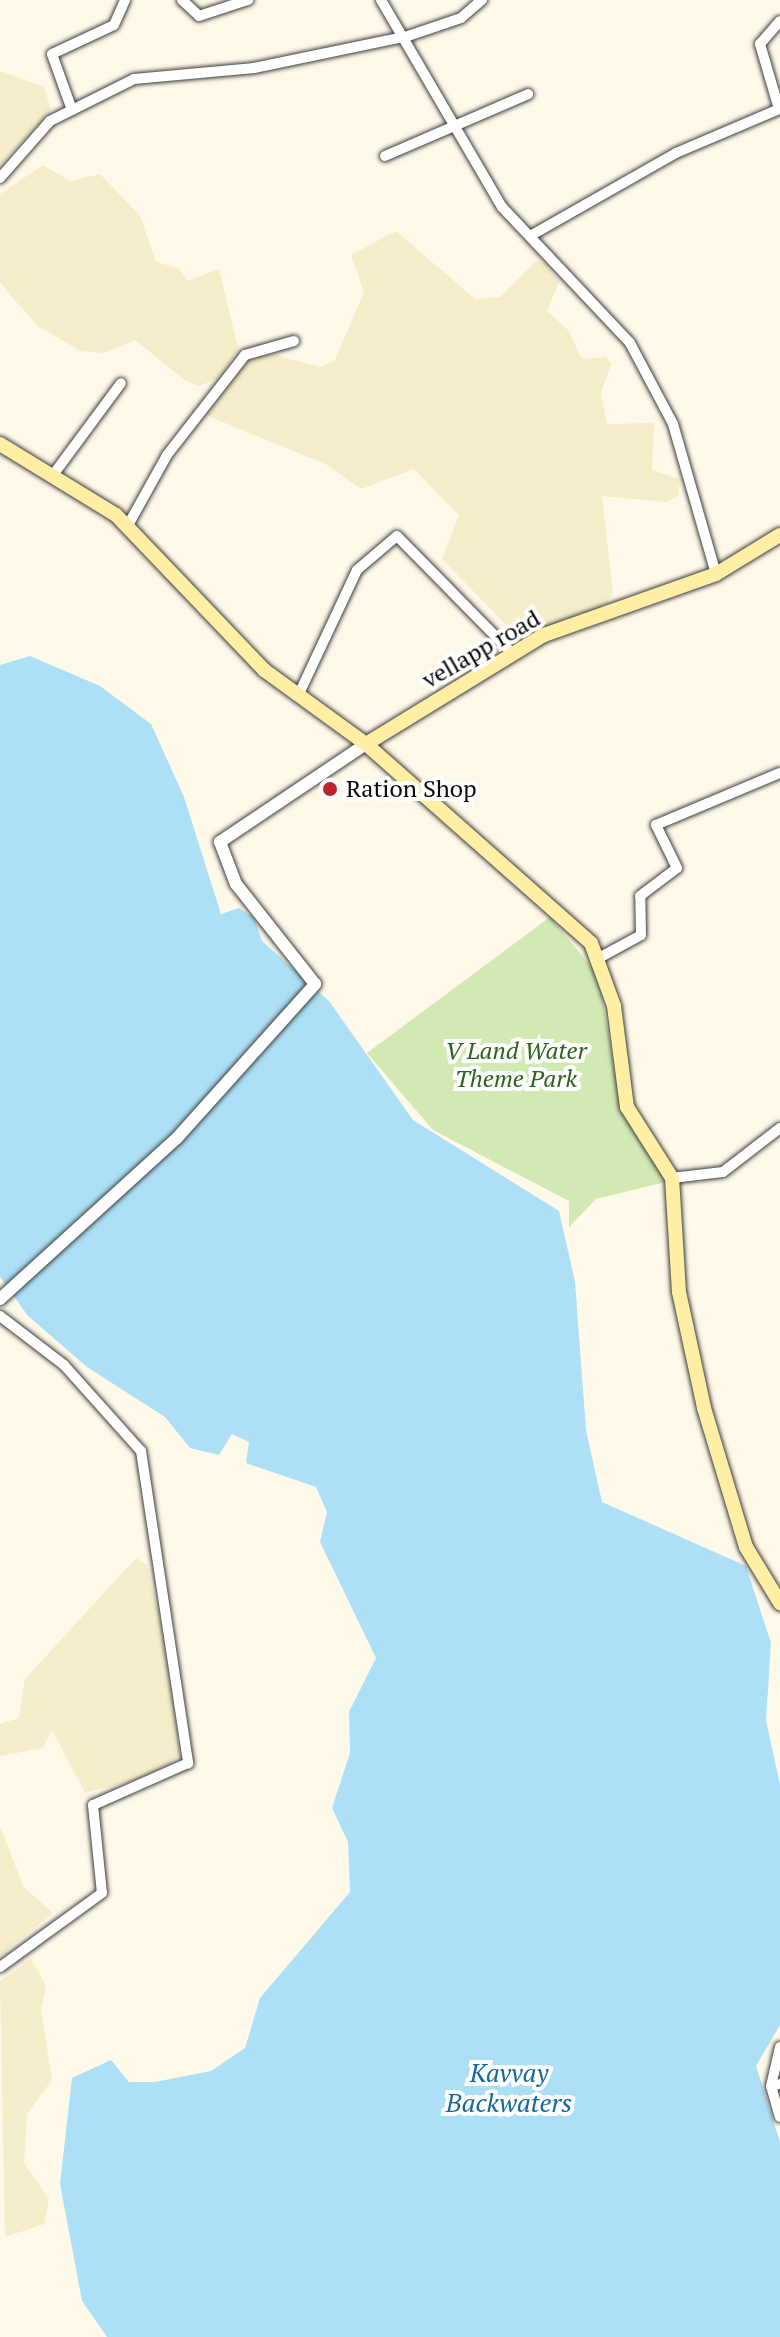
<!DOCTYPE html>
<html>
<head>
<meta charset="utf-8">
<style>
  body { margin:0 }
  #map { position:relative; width:780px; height:2337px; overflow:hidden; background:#fff9e9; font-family:"PT Serif",serif }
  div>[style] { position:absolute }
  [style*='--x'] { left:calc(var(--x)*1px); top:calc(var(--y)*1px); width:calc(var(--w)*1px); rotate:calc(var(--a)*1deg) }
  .farmland>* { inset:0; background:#f4eeca }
  .green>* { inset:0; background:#d2e9b3 }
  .water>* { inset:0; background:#ade0f6 }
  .roads { filter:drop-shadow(0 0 2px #3e3e3e) drop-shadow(0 0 2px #3e3e3e) }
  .minor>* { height:10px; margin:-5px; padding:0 5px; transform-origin:5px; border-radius:5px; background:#fff }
  .tertiary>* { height:12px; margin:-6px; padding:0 6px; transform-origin:6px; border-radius:6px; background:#fff }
  .secondary>* { height:14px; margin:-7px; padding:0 7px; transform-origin:7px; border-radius:7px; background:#ffefa4 }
  .dots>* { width:22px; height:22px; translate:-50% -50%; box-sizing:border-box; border:4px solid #fff; border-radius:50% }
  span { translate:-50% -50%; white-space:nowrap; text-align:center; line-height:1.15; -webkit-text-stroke:8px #fff; paint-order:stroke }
  .street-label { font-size:24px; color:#0b0b0b }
  .poi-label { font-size:24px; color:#0b0b0b }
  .left { translate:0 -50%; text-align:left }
  .park-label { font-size:24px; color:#2f621c; font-style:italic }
  .water-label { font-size:26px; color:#14699d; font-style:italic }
</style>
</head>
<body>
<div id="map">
  <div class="farmland">
    <div style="clip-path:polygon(0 71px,44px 87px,51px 110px,0 165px)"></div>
    <div style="clip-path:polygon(43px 165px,70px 181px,100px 174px,140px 216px,156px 262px,178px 268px,188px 281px,219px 269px,238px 348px,222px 376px,200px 386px,186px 381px,135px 340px,104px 353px,80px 351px,38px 326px,11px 296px,0 282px,0 194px)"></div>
    <div style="clip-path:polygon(396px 231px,475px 299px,500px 297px,536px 261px,544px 263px,559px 282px,547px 311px,568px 330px,582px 359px,606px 357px,611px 364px,601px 393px,607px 424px,654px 423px,652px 470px,679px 479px,679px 495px,667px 502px,602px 496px,613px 593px,606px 605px,519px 638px,442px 559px,459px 515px,414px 469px,361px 489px,327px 465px,206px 415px,245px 360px,266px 353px,320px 367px,335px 360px,364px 292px,351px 255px)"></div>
    <div style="clip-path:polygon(136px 1558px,147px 1565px,166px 1647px,180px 1755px,155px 1775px,85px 1793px,52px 1730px,43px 1748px,0 1756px,0 1724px,19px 1718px,25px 1679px)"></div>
    <div style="clip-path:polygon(0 1826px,23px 1886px,53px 1913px,0 1956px)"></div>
    <div style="clip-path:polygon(31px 1959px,46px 1986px,41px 2009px,52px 2080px,27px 2114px,24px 2163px,49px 2199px,44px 2224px,5px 2237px,0 1981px)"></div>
  </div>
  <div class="green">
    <div style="clip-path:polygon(550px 917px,598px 975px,618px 1089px,670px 1181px,596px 1199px,569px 1227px,569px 1201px,433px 1130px,367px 1053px)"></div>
  </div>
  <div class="water">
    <div style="clip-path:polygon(30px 656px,100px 686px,151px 724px,184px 797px,221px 914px,239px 908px,254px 918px,262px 941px,329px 1001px,413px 1120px,559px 1211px,575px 1282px,586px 1430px,602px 1502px,746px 1566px,771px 1643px,766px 1720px,780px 1785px,780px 2025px,756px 2066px,780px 2142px,780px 2337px,107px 2337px,82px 2301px,60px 2184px,72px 2078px,111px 2060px,129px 2082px,155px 2082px,211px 2071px,245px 2048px,260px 1998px,350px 1892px,348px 1842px,332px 1808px,350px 1753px,349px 1712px,376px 1658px,320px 1542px,327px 1512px,316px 1487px,246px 1463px,249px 1442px,232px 1434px,219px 1455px,190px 1448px,165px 1417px,87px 1367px,28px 1316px,0 1277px,0 665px)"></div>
  </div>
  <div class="roads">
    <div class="minor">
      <div style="--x:182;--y:0;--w:23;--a:43"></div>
      <div style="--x:199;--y:16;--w:52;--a:-18.1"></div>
      <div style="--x:381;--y:0;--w:240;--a:59.7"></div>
      <div style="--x:502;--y:207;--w:187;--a:46.7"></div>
      <div style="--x:630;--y:343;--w:92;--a:62"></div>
      <div style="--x:673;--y:424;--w:156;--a:74"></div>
      <div style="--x:72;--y:110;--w:59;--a:-109.7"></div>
      <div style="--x:52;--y:54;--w:68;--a:-25.1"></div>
      <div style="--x:114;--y:25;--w:27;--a:-66"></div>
      <div style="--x:385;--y:156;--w:156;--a:-23.4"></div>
      <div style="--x:0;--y:178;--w:76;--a:-48.7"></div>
      <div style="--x:50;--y:121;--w:94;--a:-26.6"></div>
      <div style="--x:134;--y:79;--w:121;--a:-5.2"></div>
      <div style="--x:254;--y:68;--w:157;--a:-11.7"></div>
      <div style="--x:408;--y:36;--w:56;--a:-18.8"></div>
      <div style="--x:461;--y:18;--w:28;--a:-41"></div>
      <div style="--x:530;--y:236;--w:168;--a:-29.6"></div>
      <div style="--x:676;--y:153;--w:112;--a:-23.1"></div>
      <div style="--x:779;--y:109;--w:68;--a:-106.3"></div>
      <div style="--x:760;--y:44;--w:30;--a:-49"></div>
      <div style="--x:53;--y:475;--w:114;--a:-53.5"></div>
      <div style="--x:127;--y:527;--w:82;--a:-60.9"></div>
      <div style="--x:167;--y:455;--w:127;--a:-52"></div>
      <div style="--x:245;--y:355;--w:51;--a:-15.9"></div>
      <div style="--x:298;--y:696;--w:139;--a:-64.9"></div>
      <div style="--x:357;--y:570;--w:52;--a:-40.4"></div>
      <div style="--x:397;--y:536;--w:165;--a:45.5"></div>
      <div style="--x:597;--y:959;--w:50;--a:-28.6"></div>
      <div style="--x:641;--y:935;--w:39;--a:-91"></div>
      <div style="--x:640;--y:896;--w:46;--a:-37.1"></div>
      <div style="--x:677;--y:868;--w:48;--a:-116"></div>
      <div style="--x:656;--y:825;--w:134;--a:-22.8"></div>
      <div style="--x:672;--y:1178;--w:51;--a:-6.7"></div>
      <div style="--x:723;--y:1172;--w:72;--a:-37.7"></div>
      <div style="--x:0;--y:1316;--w:81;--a:37.4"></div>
      <div style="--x:64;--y:1365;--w:115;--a:48.2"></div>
      <div style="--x:141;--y:1451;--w:316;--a:81.4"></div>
      <div style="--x:188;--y:1763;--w:104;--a:156.1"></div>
      <div style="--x:93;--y:1805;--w:88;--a:84.2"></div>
      <div style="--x:102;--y:1893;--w:126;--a:144"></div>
      <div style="--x:780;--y:2084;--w:9;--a:167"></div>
      <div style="--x:771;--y:2086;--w:32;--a:74"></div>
      <div style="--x:771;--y:2086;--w:40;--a:-77"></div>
    </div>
    <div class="tertiary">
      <div style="--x:0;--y:1299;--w:239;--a:-42.3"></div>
      <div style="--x:177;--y:1138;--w:207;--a:-48.1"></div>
      <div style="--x:315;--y:984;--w:127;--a:-128.3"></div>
      <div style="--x:236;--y:884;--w:45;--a:-110.9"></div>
      <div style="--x:220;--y:842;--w:176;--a:-33.9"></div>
    </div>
    <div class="secondary">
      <div style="--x:0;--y:444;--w:136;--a:31.5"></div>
      <div style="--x:116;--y:515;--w:214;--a:46.3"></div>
      <div style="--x:264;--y:670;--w:126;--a:36"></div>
      <div style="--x:366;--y:744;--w:300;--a:41.5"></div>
      <div style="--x:591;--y:943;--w:67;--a:69.9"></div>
      <div style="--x:614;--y:1006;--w:102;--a:82.7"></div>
      <div style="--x:627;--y:1107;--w:84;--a:57.6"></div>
      <div style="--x:672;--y:1178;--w:114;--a:86.5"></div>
      <div style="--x:679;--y:1292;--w:119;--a:77.8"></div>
      <div style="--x:704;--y:1408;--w:145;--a:73.2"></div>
      <div style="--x:746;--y:1547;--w:66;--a:58.7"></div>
      <div style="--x:366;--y:744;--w:209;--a:-31.5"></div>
      <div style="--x:544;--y:635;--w:182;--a:-19.5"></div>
      <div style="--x:716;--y:574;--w:75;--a:-31.4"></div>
    </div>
  </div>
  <div class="dots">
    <div style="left:330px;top:789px;background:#bb2333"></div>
  </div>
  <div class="street-label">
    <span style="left:481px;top:649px;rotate:-30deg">vellapp road</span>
  </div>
  <div class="poi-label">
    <span class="left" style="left:346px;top:789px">Ration Shop</span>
  </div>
  <div class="park-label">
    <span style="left:516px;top:1065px">V Land Water<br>Theme Park</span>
  </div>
  <div class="water-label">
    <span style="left:509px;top:2088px">Kavvay<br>Backwaters</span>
  </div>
</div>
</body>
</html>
